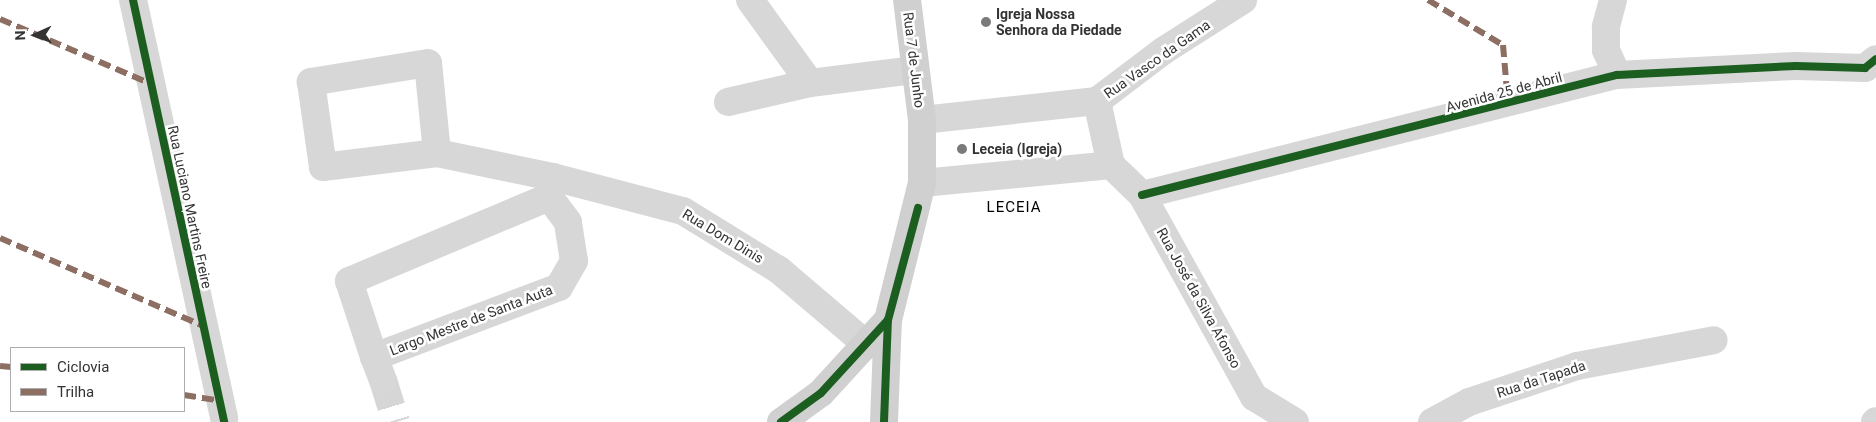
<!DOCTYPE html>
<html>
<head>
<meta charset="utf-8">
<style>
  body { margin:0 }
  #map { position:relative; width:1876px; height:422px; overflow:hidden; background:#fff; font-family:Roboto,sans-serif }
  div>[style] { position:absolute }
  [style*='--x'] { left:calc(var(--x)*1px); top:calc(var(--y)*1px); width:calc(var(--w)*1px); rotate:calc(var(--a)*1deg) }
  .street-tunnel>* { height:28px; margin-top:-14px; transform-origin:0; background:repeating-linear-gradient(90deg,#d6d6d6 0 28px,transparent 0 42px) }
  .street>* { height:28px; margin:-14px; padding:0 14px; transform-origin:14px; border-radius:14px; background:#d7d7d7 }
  .secondary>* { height:28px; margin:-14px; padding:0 14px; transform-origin:14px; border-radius:14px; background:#d0d0d0 }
  .quiet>* { height:6px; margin-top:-3px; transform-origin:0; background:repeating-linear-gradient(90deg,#8d6e63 0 12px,transparent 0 18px) }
  .cycleway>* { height:8px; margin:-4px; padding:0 4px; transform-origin:4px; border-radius:4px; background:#1b5e20 }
  .dots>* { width:14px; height:14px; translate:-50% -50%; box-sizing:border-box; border:2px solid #fff; border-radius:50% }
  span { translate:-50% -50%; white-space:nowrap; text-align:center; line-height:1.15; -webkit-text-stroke:5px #fff; paint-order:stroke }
  .poi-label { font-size:14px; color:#333; font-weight:700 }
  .left { translate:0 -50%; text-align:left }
  .street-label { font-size:14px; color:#333 }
  .neighbourhood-label { font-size:15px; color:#000; letter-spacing:1px }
  .legend { position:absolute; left:10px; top:347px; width:175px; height:65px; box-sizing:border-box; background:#fff; border:1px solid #adadad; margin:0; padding:6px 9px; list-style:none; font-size:15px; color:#333 }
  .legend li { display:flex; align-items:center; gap:10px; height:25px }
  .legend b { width:25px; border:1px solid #adadad }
  .north { position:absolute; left:10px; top:10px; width:50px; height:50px; -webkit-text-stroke:4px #fff; paint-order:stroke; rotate:268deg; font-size:14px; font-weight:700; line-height:20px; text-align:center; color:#333 }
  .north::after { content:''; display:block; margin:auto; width:18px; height:22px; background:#333; clip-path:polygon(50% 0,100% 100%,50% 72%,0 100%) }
</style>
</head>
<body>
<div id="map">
  <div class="street-tunnel">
    <div style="--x:383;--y:380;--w:44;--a:72.8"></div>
  </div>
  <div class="street">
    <div style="--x:133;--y:0;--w:428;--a:77.7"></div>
    <div style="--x:750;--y:0;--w:102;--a:54.1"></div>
    <div style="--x:1613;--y:0;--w:28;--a:105"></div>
    <div style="--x:1606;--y:27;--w:23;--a:90"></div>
    <div style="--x:1606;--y:50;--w:27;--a:66"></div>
    <div style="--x:1097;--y:101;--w:83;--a:-37.1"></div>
    <div style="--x:1163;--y:51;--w:95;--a:-32.5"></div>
    <div style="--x:728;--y:102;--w:84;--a:-13"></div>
    <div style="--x:810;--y:83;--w:106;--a:-7.1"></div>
    <div style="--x:922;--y:120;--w:176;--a:-6.2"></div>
    <div style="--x:1097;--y:101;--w:66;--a:77.7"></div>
    <div style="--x:437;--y:153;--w:90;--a:-95.7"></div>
    <div style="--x:428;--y:63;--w:119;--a:170.8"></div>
    <div style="--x:311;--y:82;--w:86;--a:82"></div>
    <div style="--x:323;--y:167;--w:115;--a:-7"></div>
    <div style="--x:437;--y:153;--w:118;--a:11.7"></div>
    <div style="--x:553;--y:177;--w:20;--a:101"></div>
    <div style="--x:1111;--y:165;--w:43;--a:44.1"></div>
    <div style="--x:1142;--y:195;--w:231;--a:61"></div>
    <div style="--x:1254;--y:397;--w:48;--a:31.4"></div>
    <div style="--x:553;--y:177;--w:134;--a:14.7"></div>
    <div style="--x:683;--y:211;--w:113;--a:31.6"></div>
    <div style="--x:779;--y:270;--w:116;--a:40.4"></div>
    <div style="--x:922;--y:183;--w:190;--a:-5.4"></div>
    <div style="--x:1142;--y:195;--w:490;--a:-14.2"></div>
    <div style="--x:1617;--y:75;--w:179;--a:-2.9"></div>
    <div style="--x:1796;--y:66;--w:69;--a:1.7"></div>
    <div style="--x:1865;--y:68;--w:14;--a:-39"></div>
    <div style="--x:374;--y:357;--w:198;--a:-20.7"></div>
    <div style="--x:559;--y:287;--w:30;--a:-60"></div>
    <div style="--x:574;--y:261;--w:39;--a:-99"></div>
    <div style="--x:568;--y:222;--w:31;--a:-127"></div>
    <div style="--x:549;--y:197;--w:217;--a:157.2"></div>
    <div style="--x:349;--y:281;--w:80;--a:71.8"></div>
    <div style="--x:374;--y:357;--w:25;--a:69"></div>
    <div style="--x:1432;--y:422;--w:42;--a:-28.4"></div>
    <div style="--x:1469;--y:402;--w:114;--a:-18.4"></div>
    <div style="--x:1577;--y:366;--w:139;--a:-10.7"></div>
    <div style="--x:1875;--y:422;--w:1;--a:-45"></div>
  </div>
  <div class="secondary">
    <div style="--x:781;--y:422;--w:49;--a:-35.9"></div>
    <div style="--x:821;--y:393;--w:99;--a:-47.5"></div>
    <div style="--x:884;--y:422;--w:102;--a:-87.8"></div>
    <div style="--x:888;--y:320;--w:141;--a:-76.1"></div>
    <div style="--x:922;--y:183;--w:63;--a:-90"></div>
    <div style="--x:922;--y:120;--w:121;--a:-97.1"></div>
  </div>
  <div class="quiet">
    <div style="--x:1428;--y:0;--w:87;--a:31"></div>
    <div style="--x:1503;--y:45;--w:58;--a:85.1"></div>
    <div style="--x:0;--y:19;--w:164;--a:23.3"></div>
    <div style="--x:0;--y:238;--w:221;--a:23.4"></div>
    <div style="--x:0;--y:366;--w:11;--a:5"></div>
    <div style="--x:184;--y:395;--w:39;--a:9"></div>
  </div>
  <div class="cycleway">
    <div style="--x:133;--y:0;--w:432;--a:77.8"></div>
    <div style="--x:1142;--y:195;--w:490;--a:-14.2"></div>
    <div style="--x:1617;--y:75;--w:179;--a:-2.9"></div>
    <div style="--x:1796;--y:66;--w:69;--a:1.7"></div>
    <div style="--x:1865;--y:68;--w:14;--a:-39"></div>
    <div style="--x:781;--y:422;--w:49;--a:-35.9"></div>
    <div style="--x:821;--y:393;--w:99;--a:-47.5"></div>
    <div style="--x:884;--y:422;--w:102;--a:-87.8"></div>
    <div style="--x:888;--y:320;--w:116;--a:-75"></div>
  </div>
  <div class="dots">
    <div style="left:986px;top:22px;background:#7a7a7a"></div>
    <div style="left:962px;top:149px;background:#7a7a7a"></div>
  </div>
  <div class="poi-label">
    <span class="left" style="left:996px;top:22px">Igreja Nossa<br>Senhora da Piedade</span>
    <span class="left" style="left:972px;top:149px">Leceia (Igreja)</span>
  </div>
  <div class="street-label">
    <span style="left:1157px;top:59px;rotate:-35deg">Rua Vasco da Gama</span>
    <span style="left:914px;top:60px;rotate:83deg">Rua 7 de Junho</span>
    <span style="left:1504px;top:92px;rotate:-15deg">Avenida 25 de Abril</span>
    <span style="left:190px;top:207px;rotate:78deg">Rua Luciano Martins Freire</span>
    <span style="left:723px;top:236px;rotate:31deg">Rua Dom Dinis</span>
    <span style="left:1199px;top:298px;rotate:61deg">Rua José da Silva Afonso</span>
    <span style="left:471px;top:320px;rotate:-21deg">Largo Mestre de Santa Auta</span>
    <span style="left:1541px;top:379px;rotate:-18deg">Rua da Tapada</span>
  </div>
  <div class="neighbourhood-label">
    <span style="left:1014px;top:208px">LECEIA</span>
  </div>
  <ul class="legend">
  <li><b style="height:6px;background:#1b5e20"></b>Ciclovia</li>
  <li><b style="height:6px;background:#8d6e63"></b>Trilha</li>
  </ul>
  <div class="north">N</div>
</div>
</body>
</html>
